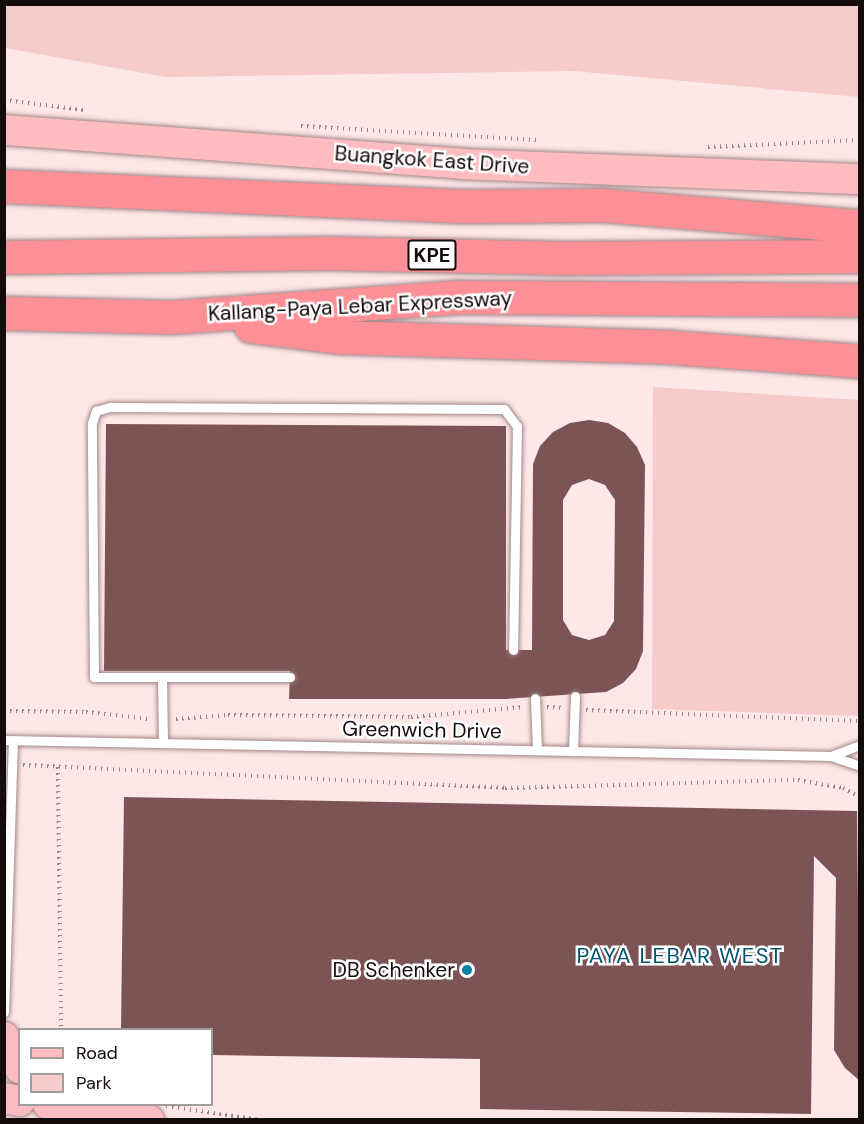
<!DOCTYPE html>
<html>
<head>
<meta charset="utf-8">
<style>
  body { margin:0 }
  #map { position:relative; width:864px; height:1124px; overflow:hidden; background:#fee7e7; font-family:"DM Sans",sans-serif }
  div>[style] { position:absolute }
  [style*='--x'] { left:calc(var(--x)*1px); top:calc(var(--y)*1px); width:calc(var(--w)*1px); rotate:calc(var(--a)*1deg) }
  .green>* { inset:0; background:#f5cbcc }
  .building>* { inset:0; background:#7c5456 }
  .path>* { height:4px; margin-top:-2px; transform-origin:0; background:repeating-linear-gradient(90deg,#948484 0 1.5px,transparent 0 6px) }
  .roads { filter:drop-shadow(0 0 2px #a18788) drop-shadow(0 0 2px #a18788) }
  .service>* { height:9px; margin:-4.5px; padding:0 4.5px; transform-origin:4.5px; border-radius:4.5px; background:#fff }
  .primary>* { height:30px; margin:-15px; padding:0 15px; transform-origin:15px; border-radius:15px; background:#febcc1 }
  .motorway>* { height:33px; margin:-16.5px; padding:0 16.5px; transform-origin:16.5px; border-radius:16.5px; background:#fd8f97 }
  .dots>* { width:16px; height:16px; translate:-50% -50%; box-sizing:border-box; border:3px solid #fff; border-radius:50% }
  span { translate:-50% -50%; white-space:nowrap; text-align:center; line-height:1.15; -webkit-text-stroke:5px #fff; paint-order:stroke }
  .shield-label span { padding:2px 4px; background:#fff; border:2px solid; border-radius:4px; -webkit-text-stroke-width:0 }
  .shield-label { font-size:20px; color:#140b0b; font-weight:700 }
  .street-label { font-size:21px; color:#140b0b }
  .poi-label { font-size:21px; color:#140b0b }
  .right { translate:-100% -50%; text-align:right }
  .neighbourhood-label { font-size:22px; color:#00546d; letter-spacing:1.5px }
  .frame { position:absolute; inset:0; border:6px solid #140b0b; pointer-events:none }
  .legend { position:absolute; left:18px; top:1028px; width:195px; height:78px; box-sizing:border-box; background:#fff; border:2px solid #a19d9d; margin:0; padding:8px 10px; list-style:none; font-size:18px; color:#140b0b }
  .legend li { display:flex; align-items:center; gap:12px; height:30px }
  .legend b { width:30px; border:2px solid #a19d9d }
</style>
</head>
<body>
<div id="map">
  <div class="green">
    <div style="clip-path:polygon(4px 5px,859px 5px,859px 97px,574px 71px,165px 77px,5px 48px)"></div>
    <div style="clip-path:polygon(653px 387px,859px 400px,859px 716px,652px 709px)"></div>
  </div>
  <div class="building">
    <div style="clip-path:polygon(evenodd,589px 420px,608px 423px,625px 433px,637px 447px,645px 465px,643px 651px,636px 669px,623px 683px,606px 692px,506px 699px,289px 699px,290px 671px,104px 671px,106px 424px,506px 426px,506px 650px,532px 650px,533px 464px,540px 446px,553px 432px,570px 423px,589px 420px,589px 479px,605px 485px,615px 500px,614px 621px,605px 635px,589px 640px,572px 635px,563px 620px,563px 500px,572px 485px,589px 479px)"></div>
    <div style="clip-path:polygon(124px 797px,857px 811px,860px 1081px,845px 1068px,834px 1050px,836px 878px,814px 856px,811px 1114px,480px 1109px,480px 1059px,212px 1055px,212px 1030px,121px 1030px)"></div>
  </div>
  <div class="path">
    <div style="--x:4;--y:100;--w:81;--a:7.1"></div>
    <div style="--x:301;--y:126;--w:238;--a:3.4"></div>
    <div style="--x:708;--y:147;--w:152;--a:-2.6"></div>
    <div style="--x:547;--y:707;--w:16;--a:4"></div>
    <div style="--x:586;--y:710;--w:274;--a:2.3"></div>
    <div style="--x:4;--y:711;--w:82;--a:0.7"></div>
    <div style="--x:86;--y:712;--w:64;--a:6.2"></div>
    <div style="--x:176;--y:719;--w:52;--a:-4.4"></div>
    <div style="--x:228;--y:715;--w:183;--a:0.6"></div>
    <div style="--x:411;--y:717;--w:113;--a:-5.1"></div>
    <div style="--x:23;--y:765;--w:483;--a:2.7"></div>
    <div style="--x:505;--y:788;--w:293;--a:-1.6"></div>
    <div style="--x:798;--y:780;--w:46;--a:10.1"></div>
    <div style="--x:843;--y:788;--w:19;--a:28"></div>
    <div style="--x:58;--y:767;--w:263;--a:89.3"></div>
    <div style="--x:166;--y:1106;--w:96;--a:8.4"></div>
  </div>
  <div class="roads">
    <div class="service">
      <div style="--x:290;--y:677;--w:196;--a:180"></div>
      <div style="--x:94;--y:677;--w:254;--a:-90.5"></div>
      <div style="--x:92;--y:423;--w:13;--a:-72"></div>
      <div style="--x:96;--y:411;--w:15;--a:-16"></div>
      <div style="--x:110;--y:407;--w:394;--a:0.3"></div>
      <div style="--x:504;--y:409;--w:21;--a:53"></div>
      <div style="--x:517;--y:426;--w:224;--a:91"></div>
      <div style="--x:162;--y:678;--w:65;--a:89.1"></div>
      <div style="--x:535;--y:698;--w:52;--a:87.8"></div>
      <div style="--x:4;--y:740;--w:827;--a:1.11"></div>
      <div style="--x:831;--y:756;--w:31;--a:-21"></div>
      <div style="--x:573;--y:751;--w:55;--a:-87.9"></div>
      <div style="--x:831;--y:756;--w:31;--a:19"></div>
      <div style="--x:4;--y:1012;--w:272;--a:-88.1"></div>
    </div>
    <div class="primary">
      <div style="--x:4;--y:130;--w:459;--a:4.2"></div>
      <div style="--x:462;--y:164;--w:398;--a:2.2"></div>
      <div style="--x:4;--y:1037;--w:35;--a:63"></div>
      <div style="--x:4;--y:1098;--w:16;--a:11"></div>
      <div style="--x:48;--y:1104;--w:102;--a:9"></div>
    </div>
    <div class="motorway">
      <div style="--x:4;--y:186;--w:458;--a:2.5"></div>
      <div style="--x:462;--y:206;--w:140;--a:-0.4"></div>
      <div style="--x:602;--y:205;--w:259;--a:4.7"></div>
      <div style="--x:4;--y:257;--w:324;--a:-0.7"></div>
      <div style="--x:328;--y:253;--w:237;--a:1.2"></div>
      <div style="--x:565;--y:258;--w:295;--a:-0.4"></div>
      <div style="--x:4;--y:313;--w:168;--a:1.4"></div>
      <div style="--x:172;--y:317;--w:287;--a:-4"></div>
      <div style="--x:458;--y:297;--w:402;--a:0.4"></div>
      <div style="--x:251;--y:326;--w:89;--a:7.1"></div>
      <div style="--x:339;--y:337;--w:331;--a:1.7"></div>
      <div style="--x:670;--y:347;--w:191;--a:4.2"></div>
    </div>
  </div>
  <div class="dots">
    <div style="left:467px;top:970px;background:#0483a8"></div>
  </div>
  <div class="shield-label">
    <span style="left:432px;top:255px">KPE</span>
  </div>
  <div class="street-label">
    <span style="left:432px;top:160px;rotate:4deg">Buangkok East Drive</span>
    <span style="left:360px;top:306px;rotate:-3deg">Kallang-Paya Lebar Expressway</span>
    <span style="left:422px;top:730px;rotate:1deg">Greenwich Drive</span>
  </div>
  <div class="poi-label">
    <span class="right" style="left:455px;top:970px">DB Schenker</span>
  </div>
  <div class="neighbourhood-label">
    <span style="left:680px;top:956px">PAYA LEBAR WEST</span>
  </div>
  <div class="frame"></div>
  <ul class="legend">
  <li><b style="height:8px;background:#febcc1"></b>Road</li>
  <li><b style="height:16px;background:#f5cbcc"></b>Park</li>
  </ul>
</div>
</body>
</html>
